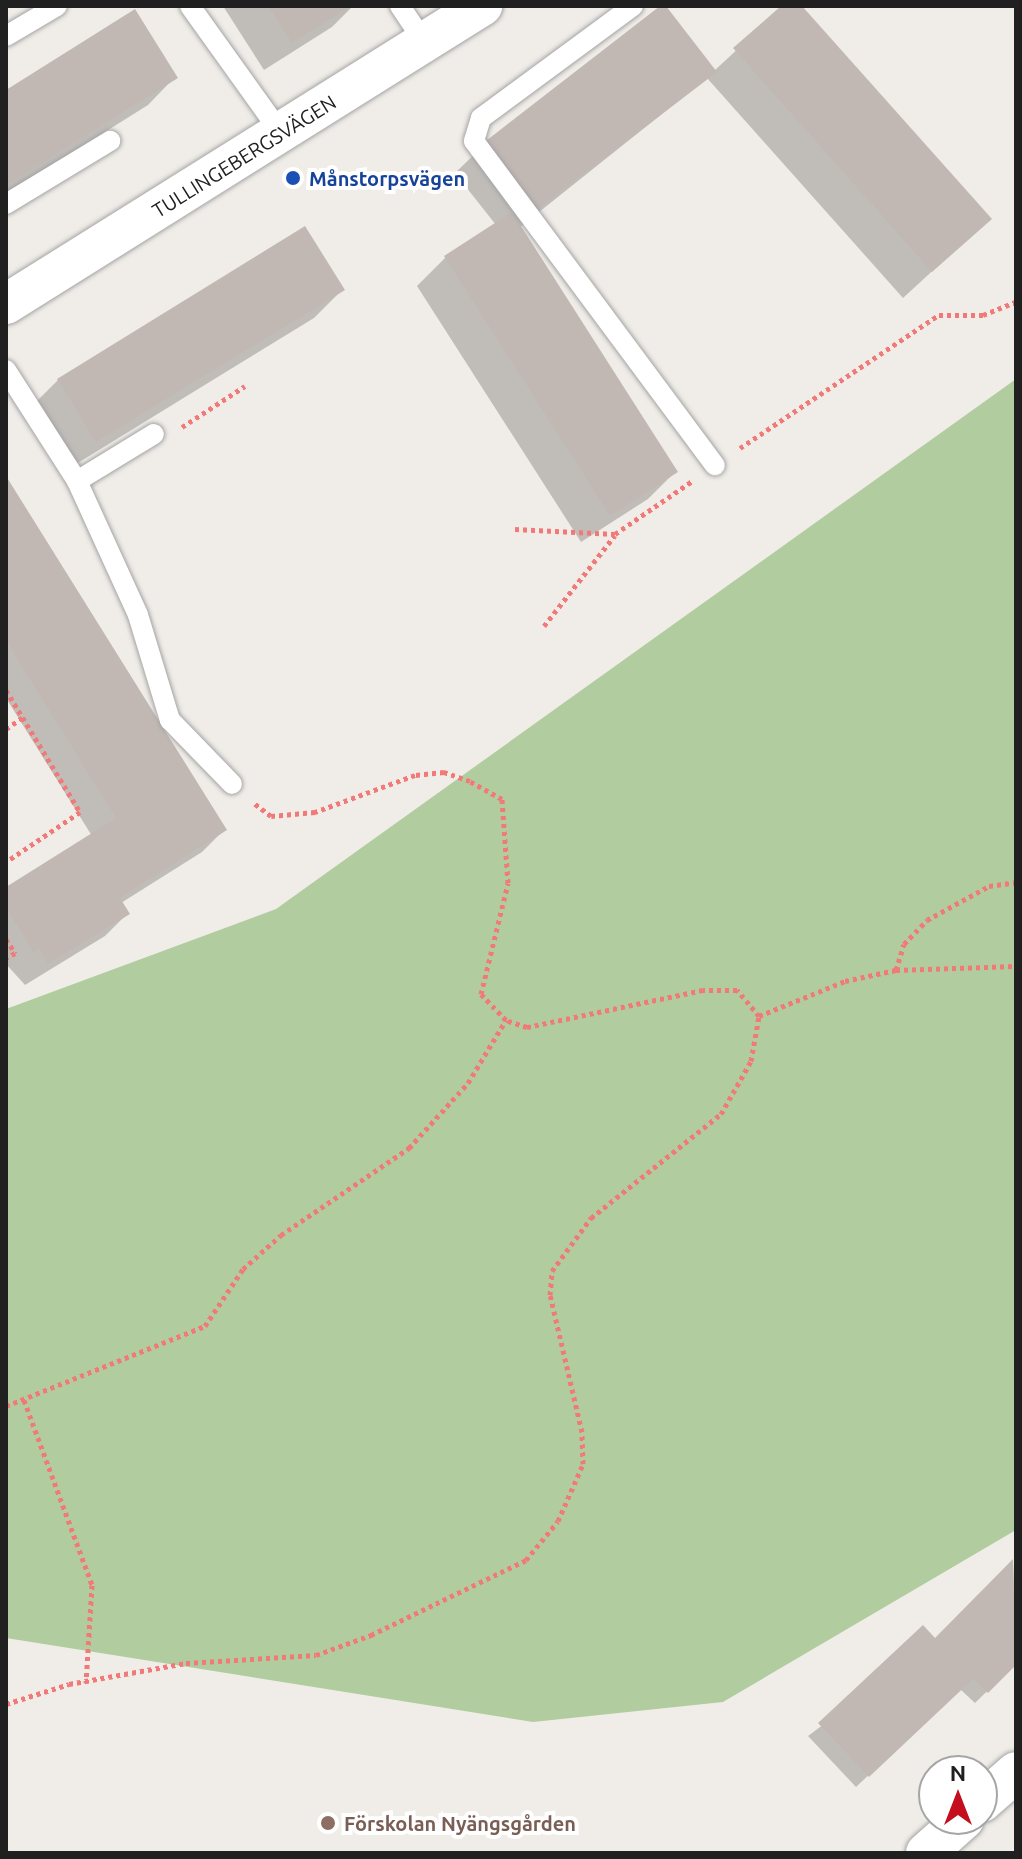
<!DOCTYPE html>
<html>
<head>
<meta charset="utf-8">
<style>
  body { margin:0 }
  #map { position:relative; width:1022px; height:1859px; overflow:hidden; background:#f0ede8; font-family:Ubuntu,sans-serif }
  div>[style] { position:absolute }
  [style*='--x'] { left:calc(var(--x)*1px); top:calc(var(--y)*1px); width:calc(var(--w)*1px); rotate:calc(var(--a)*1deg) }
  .forest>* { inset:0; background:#b1cd9f }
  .shadow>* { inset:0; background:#0003 }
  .building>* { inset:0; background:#c1b8b4 }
  .path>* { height:5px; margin-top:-2.5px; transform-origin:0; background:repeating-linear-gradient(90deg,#f17a78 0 4px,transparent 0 8px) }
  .roads { filter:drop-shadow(0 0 2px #a4a4a4) drop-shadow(0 0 2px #a4a4a4) }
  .lane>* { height:20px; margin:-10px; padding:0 10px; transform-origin:10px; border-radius:10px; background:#fff }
  .street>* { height:40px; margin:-20px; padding:0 20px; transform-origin:20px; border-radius:20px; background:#fff }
  .dots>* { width:22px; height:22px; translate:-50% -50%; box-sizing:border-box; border:4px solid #fff; border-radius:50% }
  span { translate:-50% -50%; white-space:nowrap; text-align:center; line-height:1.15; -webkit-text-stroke:8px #fff; paint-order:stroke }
  .street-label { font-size:20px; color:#202020 }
  .transit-label { font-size:20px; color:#164399; font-weight:700 }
  .left { translate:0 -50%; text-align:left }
  .education-label { font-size:20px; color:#785e54; font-weight:700 }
  .frame { position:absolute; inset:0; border:8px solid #202020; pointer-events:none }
  .north { position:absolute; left:918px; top:1755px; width:80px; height:80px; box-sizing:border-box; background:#fff; border:2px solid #a6a6a6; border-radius:50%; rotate:0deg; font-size:22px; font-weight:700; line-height:32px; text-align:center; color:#202020 }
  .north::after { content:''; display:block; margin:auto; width:28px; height:36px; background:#c40d1d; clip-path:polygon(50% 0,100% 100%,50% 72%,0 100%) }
</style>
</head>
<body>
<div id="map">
  <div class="forest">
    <div style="clip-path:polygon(1016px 379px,1016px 1530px,723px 1702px,533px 1722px,6px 1638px,6px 1009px,276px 909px)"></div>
  </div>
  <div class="shadow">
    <div style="clip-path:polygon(223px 6px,353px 6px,332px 27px,264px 70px)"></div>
    <div style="clip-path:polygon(663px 6px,714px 71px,784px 6px,800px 6px,989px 219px,903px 298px,707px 78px,519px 228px,676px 471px,648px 499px,581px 542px,417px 286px,445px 258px,496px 225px,455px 173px,483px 146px)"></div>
    <div style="clip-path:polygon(175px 77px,148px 105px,6px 194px,6px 92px)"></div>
    <div style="clip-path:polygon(342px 290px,314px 318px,68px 469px,30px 408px,58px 380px)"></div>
    <div style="clip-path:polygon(6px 480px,224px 830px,202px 852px,121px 903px,127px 914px,105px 936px,25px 985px,6px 964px,6px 890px,92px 836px,6px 698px)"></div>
    <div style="clip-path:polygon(1013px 1562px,1016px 1663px,975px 1703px,960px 1689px,856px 1787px,808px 1736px,935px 1641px)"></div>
  </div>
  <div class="building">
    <div style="clip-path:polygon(268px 6px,351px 6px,292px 43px)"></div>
    <div style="clip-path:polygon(660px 6px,666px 6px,717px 72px,534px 212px,482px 144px)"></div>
    <div style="clip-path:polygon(781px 6px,802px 6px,992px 219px,932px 272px,733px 48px)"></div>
    <div style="clip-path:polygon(135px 9px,178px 78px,6px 185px,6px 90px)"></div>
    <div style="clip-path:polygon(512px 212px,678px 472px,610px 516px,444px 256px)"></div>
    <div style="clip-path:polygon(305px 226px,345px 290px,96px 442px,57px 379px)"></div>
    <div style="clip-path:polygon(6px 476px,227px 830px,120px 898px,130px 914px,48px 964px,39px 949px,34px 953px,6px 908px,6px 887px,116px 818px,6px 641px)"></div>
    <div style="clip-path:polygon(1013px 1559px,1016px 1665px,988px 1693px,973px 1679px,869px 1777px,818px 1723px,923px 1625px,935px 1638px)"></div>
  </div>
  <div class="path">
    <div style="--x:182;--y:427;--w:75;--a:-33.1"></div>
    <div style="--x:740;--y:448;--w:239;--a:-33.8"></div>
    <div style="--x:939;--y:315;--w:44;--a:0"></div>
    <div style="--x:983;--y:315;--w:35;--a:-22"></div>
    <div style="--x:515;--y:529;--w:100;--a:2.9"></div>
    <div style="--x:615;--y:534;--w:93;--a:-34.5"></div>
    <div style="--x:544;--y:626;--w:115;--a:-52"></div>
    <div style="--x:6;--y:690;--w:143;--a:58.8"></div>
    <div style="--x:80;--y:812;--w:89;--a:146"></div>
    <div style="--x:6;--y:729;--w:21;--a:-35"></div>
    <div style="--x:6;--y:939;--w:17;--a:57"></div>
    <div style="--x:15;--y:953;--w:10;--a:151"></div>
    <div style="--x:896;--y:970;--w:27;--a:-73"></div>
    <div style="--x:904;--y:944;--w:33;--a:-46"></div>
    <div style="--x:927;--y:920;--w:71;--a:-28.7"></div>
    <div style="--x:989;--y:886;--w:27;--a:-8"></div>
    <div style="--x:759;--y:1016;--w:93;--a:-22.1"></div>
    <div style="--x:845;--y:981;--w:52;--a:-12.2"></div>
    <div style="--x:896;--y:970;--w:120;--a:-1.9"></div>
    <div style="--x:24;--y:1400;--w:197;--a:69.8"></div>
    <div style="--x:92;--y:1585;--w:98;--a:93.5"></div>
    <div style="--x:6;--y:1406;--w:214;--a:-21.9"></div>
    <div style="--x:205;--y:1326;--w:69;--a:-56.3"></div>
    <div style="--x:243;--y:1269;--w:51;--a:-41.8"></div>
    <div style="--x:281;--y:1235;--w:155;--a:-34.2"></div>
    <div style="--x:409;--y:1148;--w:88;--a:-47.8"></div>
    <div style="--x:468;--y:1083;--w:74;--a:-58.9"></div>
    <div style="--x:6;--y:1704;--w:66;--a:-17.6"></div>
    <div style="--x:69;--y:1684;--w:119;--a:-10.2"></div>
    <div style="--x:186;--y:1663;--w:130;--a:-3.5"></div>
    <div style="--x:316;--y:1655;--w:59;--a:-20"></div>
    <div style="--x:371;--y:1635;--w:172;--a:-25.8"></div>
    <div style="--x:526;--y:1560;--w:50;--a:-50.6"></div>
    <div style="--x:558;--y:1521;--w:62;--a:-66.3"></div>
    <div style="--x:583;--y:1464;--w:32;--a:-92"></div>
    <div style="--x:582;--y:1432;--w:141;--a:-103.1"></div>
    <div style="--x:550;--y:1295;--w:24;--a:-85"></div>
    <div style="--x:552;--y:1271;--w:66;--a:-53.7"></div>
    <div style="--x:591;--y:1218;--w:166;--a:-38.7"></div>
    <div style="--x:721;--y:1114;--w:61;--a:-60.5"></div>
    <div style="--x:751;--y:1061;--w:46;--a:-79.9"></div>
    <div style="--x:759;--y:1016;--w:34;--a:-130"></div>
    <div style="--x:737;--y:990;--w:34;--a:180"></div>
    <div style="--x:703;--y:990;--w:180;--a:168.1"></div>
    <div style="--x:527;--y:1027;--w:22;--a:-162"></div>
    <div style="--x:506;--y:1020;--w:36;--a:-134"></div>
    <div style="--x:481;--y:994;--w:114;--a:-76.3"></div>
    <div style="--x:508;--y:883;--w:84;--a:-94.1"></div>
    <div style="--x:502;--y:799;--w:37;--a:-151"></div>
    <div style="--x:470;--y:781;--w:28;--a:-161"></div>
    <div style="--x:444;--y:772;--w:29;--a:174"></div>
    <div style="--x:415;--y:775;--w:107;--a:159.7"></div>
    <div style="--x:315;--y:812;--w:44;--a:174.8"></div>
    <div style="--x:271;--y:816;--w:21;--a:-143"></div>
  </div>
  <div class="roads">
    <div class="lane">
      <div style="--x:190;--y:6;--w:156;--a:54.4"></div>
      <div style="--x:400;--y:6;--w:43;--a:56.3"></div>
      <div style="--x:633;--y:6;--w:189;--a:143.6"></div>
      <div style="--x:481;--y:118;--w:24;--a:107"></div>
      <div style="--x:474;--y:141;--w:404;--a:53.4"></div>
      <div style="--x:6;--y:36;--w:59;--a:-30.5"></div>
      <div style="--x:6;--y:204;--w:122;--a:-31.2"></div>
      <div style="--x:6;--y:370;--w:132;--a:57.4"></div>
      <div style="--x:77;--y:481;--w:147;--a:65.5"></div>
      <div style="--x:138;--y:615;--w:110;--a:73.1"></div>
      <div style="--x:170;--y:720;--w:89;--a:45.9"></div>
      <div style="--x:77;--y:481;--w:90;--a:-31.4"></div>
    </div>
    <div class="street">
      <div style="--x:6;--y:304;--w:562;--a:-32.05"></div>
      <div style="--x:982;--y:1802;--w:45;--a:-41.4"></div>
      <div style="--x:926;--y:1853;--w:51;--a:-41.8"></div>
    </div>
  </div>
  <div class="dots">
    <div style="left:293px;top:178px;background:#1a4fb4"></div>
    <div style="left:328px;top:1823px;background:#8d6e63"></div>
  </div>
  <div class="street-label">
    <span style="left:244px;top:156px;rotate:-32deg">TULLINGEBERGSVÄGEN</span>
  </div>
  <div class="transit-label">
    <span class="left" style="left:309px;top:178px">Månstorpsvägen</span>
  </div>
  <div class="education-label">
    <span class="left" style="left:344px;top:1823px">Förskolan Nyängsgården</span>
  </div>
  <div class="frame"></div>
  <div class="north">N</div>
</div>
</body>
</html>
